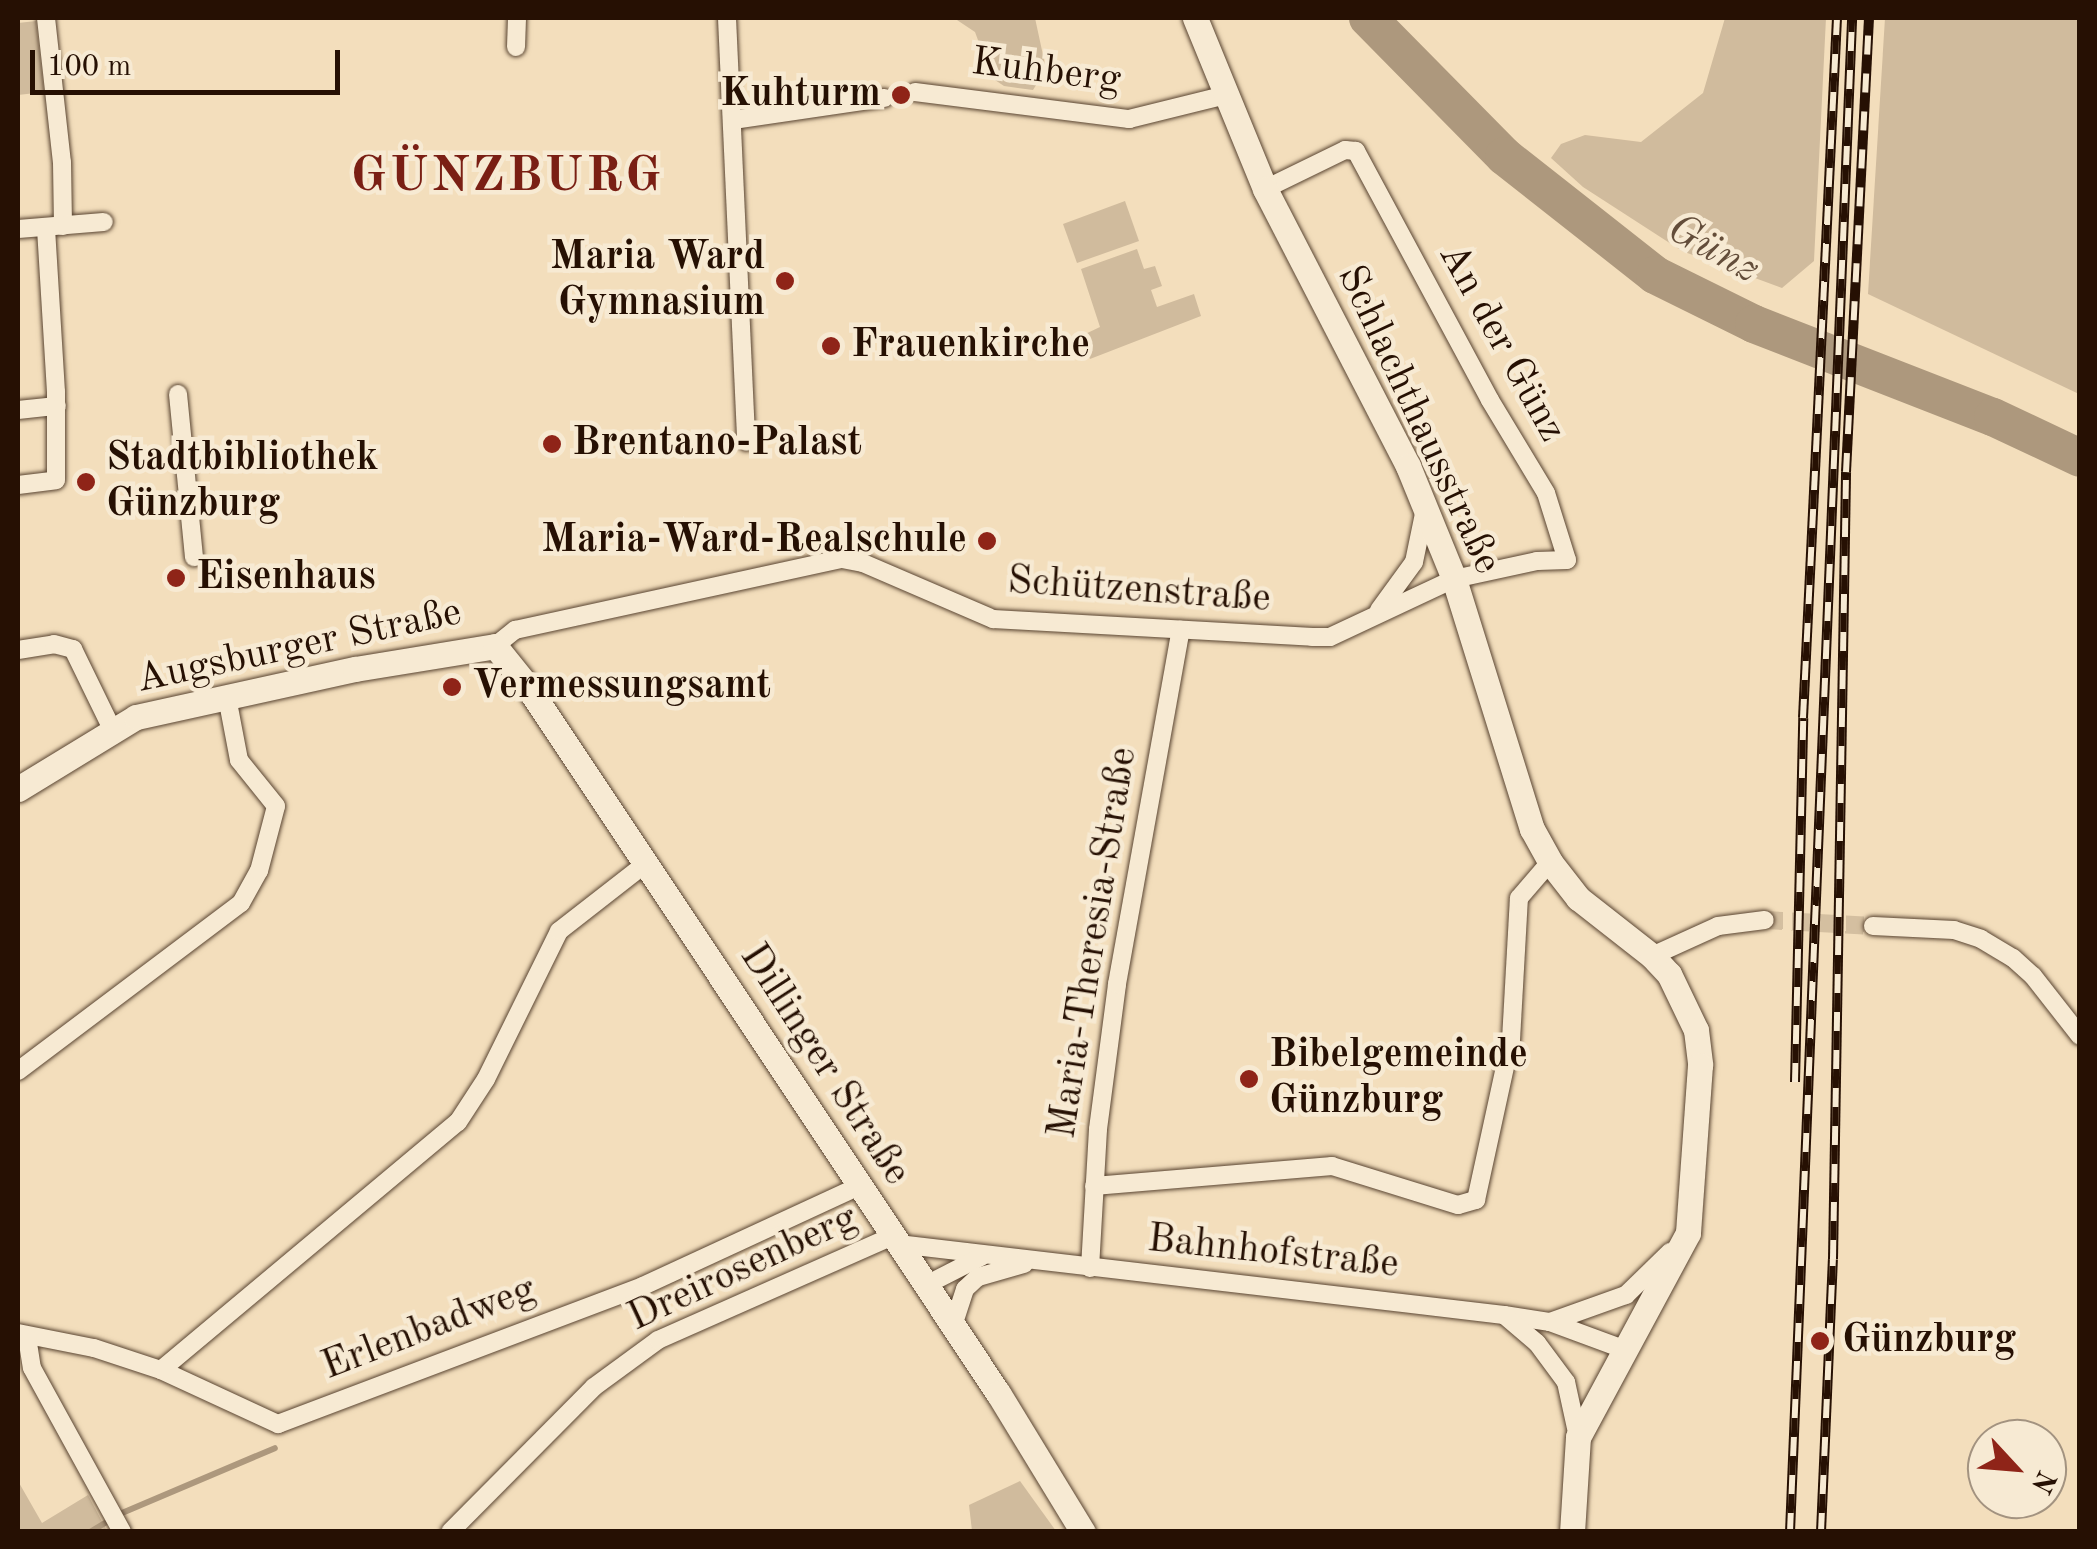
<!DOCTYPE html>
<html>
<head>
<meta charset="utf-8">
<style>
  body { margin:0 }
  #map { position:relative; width:2097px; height:1549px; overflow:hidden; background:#f3debc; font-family:"Old Standard TT",serif }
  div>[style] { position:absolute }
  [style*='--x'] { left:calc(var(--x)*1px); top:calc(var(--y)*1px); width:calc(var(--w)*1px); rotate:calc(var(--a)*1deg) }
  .green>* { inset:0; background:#d0bb9d }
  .stream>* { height:6px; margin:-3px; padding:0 3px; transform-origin:3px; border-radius:3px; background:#ad987d }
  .river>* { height:38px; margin:-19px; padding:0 19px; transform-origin:19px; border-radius:19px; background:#ad987d }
  .street-tunnel>* { height:18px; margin-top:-9px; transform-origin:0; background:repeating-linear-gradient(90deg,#d4bfa0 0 18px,transparent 0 27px) }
  .roads { filter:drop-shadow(0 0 2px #594431) drop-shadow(0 0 2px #594431) }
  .street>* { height:18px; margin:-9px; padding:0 9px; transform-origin:9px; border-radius:9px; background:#f7ead3 }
  .secondary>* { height:25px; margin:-12.5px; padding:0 12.5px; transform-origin:12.5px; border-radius:12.5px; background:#f7ead3 }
  .rail>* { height:10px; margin-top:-5px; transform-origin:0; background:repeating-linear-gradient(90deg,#f7ead3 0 19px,#261003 0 38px); box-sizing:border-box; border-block:2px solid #261003 }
  .dots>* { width:28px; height:28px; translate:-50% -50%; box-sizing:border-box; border:5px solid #f7ead3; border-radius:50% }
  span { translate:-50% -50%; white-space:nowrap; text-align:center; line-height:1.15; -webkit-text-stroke:9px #f7ead3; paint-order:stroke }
  .street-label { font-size:40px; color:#261003 }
  .poi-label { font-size:40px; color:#261003; font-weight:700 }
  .right { translate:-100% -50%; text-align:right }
  .left { translate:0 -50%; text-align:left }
  .water-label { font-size:42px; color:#634d3a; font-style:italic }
  .district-label { font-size:50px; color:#7a1f14; font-weight:700; letter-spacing:2.5px }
  .frame { position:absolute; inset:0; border:20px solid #261003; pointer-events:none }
  .north { position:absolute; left:1967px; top:1419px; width:100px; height:100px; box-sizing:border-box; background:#f7ead3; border:2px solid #a39380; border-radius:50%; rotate:116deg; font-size:28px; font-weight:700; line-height:40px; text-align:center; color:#261003 }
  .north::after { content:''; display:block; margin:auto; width:35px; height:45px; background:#8f2418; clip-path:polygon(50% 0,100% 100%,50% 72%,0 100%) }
  .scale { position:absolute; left:30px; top:50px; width:310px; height:45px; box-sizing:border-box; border:5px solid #261003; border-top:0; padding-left:12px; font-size:30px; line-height:35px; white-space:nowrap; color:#261003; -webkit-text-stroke:8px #f7ead3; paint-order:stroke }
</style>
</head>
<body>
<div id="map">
  <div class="green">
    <div style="clip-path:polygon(954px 18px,1035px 18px,1046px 69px,1033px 90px,1004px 86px,992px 78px,975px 32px)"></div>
    <div style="clip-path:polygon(1725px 18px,1826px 18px,1814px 261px,1782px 288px,1682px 251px,1583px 187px,1551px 158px,1561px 144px,1585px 135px,1641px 142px,1703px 93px)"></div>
    <div style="clip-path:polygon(1885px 18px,2079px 18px,2079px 394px,1868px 294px)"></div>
    <div style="clip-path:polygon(36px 21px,44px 92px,18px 95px,18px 23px)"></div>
    <div style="clip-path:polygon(1125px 201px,1139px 241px,1077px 263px,1063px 224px)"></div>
    <div style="clip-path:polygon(1137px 249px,1144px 269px,1155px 266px,1162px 286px,1151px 290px,1157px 307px,1194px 294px,1201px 316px,1090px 359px,1081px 336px,1100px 327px,1081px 269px)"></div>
    <div style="clip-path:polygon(18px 1481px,42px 1523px,88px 1495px,107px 1531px,18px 1531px)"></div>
    <div style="clip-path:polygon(1020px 1481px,1056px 1531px,972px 1531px,969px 1505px)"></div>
  </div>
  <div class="stream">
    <div style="--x:122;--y:1513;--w:166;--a:-23"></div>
    <div style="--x:90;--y:1532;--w:17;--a:-31"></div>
  </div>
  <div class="river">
    <div style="--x:1368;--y:18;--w:194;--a:45.4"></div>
    <div style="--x:1504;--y:156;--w:192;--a:38.2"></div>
    <div style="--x:1655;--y:275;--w:110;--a:26.3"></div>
    <div style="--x:1754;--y:324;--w:256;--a:21.3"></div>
    <div style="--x:1993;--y:417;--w:96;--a:25.2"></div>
  </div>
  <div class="street-tunnel">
    <div style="--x:1765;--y:920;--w:108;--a:3.2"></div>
  </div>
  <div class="roads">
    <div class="street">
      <div style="--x:46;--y:18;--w:145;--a:83.7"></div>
      <div style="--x:62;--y:162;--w:64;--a:89.1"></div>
      <div style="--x:727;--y:18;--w:424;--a:87.4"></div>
      <div style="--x:516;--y:47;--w:29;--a:-88"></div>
      <div style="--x:915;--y:92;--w:216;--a:7.2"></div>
      <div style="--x:1129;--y:119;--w:100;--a:-13.9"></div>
      <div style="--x:733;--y:120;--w:153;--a:-8.3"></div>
      <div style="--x:18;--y:229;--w:86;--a:-4.7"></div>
      <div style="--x:178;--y:394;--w:164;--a:84.4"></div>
      <div style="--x:18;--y:410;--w:39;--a:-6"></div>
      <div style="--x:18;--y:485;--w:38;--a:-7"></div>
      <div style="--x:56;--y:480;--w:88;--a:-90"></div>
      <div style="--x:56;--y:392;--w:165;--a:-93.5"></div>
      <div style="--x:1379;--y:610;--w:59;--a:-53.9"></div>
      <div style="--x:1414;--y:562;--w:54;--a:-78.3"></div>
      <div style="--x:495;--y:646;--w:26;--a:-39"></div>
      <div style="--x:515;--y:630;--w:335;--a:-12.3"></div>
      <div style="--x:842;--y:559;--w:21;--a:11"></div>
      <div style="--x:863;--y:563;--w:142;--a:23.3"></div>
      <div style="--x:993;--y:619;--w:320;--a:3.2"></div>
      <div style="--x:1312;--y:637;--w:18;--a:0"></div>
      <div style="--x:1330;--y:637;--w:137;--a:-25.1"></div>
      <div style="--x:1454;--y:579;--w:85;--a:-12.2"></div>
      <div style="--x:1537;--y:561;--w:30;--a:-2"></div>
      <div style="--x:1567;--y:560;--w:70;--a:-107.4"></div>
      <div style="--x:1546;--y:493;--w:109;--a:-121.1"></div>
      <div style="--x:1490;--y:400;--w:283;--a:-118.3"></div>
      <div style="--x:1356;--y:151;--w:11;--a:-175"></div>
      <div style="--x:1345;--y:150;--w:89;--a:154"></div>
      <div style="--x:18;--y:650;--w:36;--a:-9"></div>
      <div style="--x:54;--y:644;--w:20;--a:15"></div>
      <div style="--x:73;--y:649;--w:89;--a:64"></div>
      <div style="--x:1873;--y:926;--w:81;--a:2.8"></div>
      <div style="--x:1954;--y:930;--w:28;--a:18"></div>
      <div style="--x:1981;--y:939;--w:37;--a:31"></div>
      <div style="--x:2013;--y:958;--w:27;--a:42"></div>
      <div style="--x:2033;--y:976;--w:76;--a:51.9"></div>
      <div style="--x:1652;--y:956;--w:72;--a:-24.4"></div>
      <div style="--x:1718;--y:926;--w:47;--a:-7.3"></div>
      <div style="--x:18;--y:1071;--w:279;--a:-37"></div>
      <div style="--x:241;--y:903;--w:37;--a:-61"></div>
      <div style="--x:259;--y:871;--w:67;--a:-75.3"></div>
      <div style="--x:276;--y:806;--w:59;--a:-128.8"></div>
      <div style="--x:239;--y:760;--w:64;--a:-100.8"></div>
      <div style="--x:1094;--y:1186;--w:239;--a:-4.8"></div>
      <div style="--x:1332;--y:1166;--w:132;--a:17.2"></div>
      <div style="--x:1458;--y:1205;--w:19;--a:-16"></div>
      <div style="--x:1476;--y:1200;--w:164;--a:-77.7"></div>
      <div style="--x:1511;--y:1040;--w:142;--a:-86.8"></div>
      <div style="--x:1519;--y:898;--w:48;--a:-49.3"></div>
      <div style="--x:898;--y:1244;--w:610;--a:6.68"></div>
      <div style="--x:1504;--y:1315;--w:47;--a:8.7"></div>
      <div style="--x:1550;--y:1322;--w:78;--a:20.3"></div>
      <div style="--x:1090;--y:1268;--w:139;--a:-86.7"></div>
      <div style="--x:1098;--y:1129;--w:146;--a:-82.5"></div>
      <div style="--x:1117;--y:984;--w:360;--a:-79.8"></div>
      <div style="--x:926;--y:1285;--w:62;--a:-27"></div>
      <div style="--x:1504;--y:1315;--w:43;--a:40.3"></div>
      <div style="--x:1537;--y:1343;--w:49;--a:53.4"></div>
      <div style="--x:1566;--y:1382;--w:56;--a:77.7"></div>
      <div style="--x:1550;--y:1322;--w:81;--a:-19.6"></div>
      <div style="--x:1626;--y:1295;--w:62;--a:-44.3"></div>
      <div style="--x:953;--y:1326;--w:39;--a:-72"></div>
      <div style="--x:965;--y:1289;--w:18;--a:-43"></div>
      <div style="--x:978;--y:1277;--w:48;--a:-15.8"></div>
      <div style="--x:18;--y:1333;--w:77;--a:11.2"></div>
      <div style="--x:94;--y:1348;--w:71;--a:18.2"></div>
      <div style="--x:161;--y:1370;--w:129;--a:24.8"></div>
      <div style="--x:278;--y:1424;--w:390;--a:-20.7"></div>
      <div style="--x:643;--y:1286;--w:238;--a:-24.8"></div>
      <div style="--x:27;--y:1337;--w:31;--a:81"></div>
      <div style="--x:32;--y:1368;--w:187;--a:61.2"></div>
      <div style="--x:161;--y:1370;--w:387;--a:-39.9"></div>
      <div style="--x:458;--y:1122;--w:51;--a:-56.9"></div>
      <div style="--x:486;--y:1079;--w:165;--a:-63.7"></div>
      <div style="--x:559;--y:931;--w:109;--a:-37.9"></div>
      <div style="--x:450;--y:1532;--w:204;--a:-45.2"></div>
      <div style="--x:594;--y:1387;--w:79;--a:-36.3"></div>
      <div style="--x:658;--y:1340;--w:257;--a:-23.9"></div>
    </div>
    <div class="secondary">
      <div style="--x:1195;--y:18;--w:185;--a:67.7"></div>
      <div style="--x:1265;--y:189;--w:312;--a:62.7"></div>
      <div style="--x:1408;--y:466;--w:122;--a:67.8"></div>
      <div style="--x:1454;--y:579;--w:262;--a:72.7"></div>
      <div style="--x:1532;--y:829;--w:38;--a:61"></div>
      <div style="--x:1550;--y:862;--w:46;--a:52.1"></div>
      <div style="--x:1578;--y:898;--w:94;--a:38.1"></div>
      <div style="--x:1652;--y:956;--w:25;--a:47"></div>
      <div style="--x:1669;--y:974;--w:62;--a:64.3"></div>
      <div style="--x:1696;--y:1030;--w:35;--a:83"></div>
      <div style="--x:1700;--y:1065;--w:168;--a:94.1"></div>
      <div style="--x:1688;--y:1233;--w:232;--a:118.3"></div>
      <div style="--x:1578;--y:1437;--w:95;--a:93.6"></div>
      <div style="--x:18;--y:789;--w:138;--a:-31.4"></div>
      <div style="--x:136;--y:717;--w:224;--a:-12.4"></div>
      <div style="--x:355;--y:669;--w:142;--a:-9.3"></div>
      <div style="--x:495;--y:646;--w:53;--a:51.2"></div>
      <div style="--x:528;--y:687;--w:848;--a:56.35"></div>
      <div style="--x:998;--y:1393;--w:163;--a:58.6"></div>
    </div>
  </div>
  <div class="rail">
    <div style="--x:1795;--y:1082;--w:364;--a:-88.7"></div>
    <div style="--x:1803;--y:718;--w:701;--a:-87.22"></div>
    <div style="--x:1790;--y:1532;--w:1515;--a:-87.65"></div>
    <div style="--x:1821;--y:1532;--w:273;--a:-87.5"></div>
    <div style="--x:1833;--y:1259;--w:787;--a:-89.05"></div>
    <div style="--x:1846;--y:472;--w:455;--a:-87.1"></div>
  </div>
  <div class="dots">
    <div style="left:901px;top:95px;background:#8f2418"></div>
    <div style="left:785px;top:281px;background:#8f2418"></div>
    <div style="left:831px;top:346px;background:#8f2418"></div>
    <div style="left:552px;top:444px;background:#8f2418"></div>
    <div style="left:86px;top:482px;background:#8f2418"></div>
    <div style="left:987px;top:541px;background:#8f2418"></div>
    <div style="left:176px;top:578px;background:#8f2418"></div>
    <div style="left:452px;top:687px;background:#8f2418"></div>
    <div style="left:1249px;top:1079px;background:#8f2418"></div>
    <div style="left:1820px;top:1341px;background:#8f2418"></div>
  </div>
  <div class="street-label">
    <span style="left:1046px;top:72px;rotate:7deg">Kuhberg</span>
    <span style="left:1501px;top:343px;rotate:61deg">An der Günz</span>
    <span style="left:1418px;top:420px;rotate:65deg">Schlachthausstraße</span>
    <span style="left:1139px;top:591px;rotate:4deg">Schützenstraße</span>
    <span style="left:299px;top:647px;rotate:-12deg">Augsburger Straße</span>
    <span style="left:1094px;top:943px;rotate:-81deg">Maria-Theresia-Straße</span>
    <span style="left:824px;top:1065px;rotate:57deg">Dillinger Straße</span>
    <span style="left:1273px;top:1253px;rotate:6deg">Bahnhofstraße</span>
    <span style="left:743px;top:1269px;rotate:-25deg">Dreirosenberg</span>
    <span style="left:429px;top:1329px;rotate:-21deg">Erlenbadweg</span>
  </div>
  <div class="poi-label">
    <span class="right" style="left:881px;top:95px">Kuhturm</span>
    <span class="right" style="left:765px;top:281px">Maria Ward<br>Gymnasium</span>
    <span class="left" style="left:851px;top:346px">Frauenkirche</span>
    <span class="left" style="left:572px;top:444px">Brentano-Palast</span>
    <span class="left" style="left:106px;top:482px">Stadtbibliothek<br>Günzburg</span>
    <span class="right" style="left:967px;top:541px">Maria-Ward-Realschule</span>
    <span class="left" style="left:196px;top:578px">Eisenhaus</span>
    <span class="left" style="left:472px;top:687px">Vermessungsamt</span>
    <span class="left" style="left:1269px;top:1079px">Bibelgemeinde<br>Günzburg</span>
    <span class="left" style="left:1842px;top:1341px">Günzburg</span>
  </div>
  <div class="water-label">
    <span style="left:1713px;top:250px;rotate:29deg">Günz</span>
  </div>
  <div class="district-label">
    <span style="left:507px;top:178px">GÜNZBURG</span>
  </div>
  <div class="frame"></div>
  <div class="north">N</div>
  <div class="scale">100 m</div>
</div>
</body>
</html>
